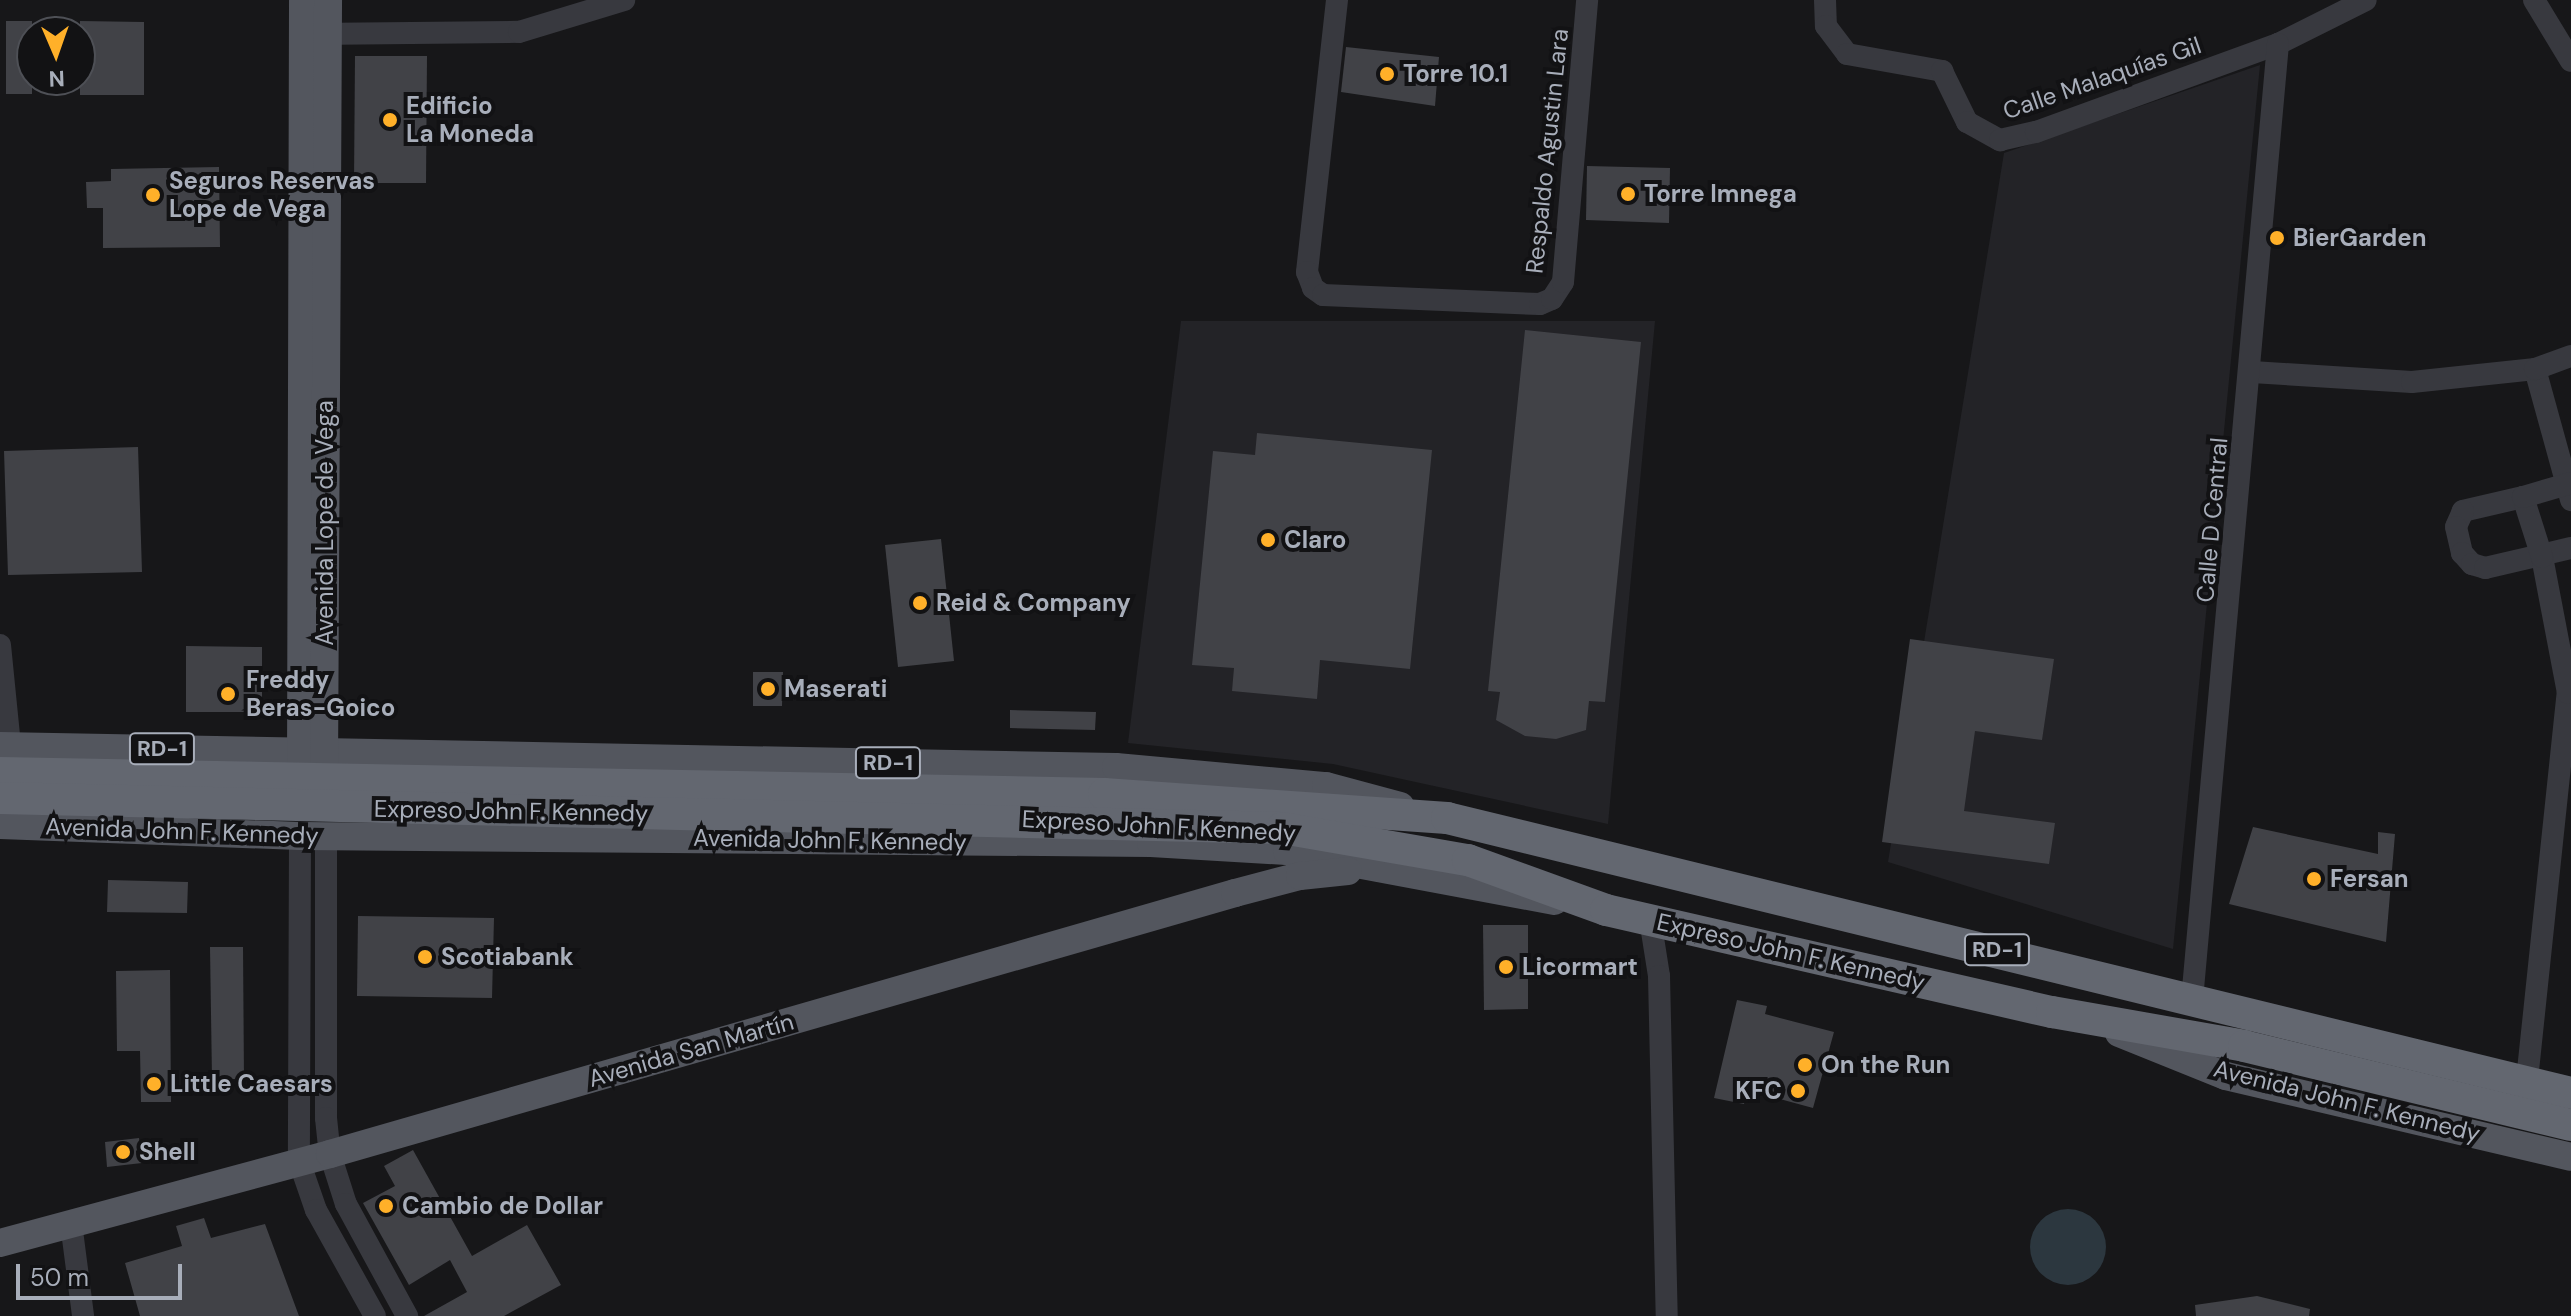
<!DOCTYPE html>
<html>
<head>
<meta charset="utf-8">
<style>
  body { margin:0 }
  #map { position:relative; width:2571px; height:1316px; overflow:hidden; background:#171719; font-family:"DM Sans",sans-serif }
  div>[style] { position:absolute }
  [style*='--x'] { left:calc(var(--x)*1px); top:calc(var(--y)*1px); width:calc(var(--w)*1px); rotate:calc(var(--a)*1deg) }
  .built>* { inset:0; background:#232327 }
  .water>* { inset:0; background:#2c373f }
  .round { border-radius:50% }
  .building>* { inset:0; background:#414247 }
  .minor>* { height:22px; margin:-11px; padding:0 11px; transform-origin:11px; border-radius:11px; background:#38393f }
  .major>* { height:28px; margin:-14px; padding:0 14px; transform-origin:14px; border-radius:14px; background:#53565e }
  .highway>* { height:32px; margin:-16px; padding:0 16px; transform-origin:16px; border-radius:16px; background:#636770 }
  .dots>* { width:22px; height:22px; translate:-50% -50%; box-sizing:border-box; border:4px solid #121214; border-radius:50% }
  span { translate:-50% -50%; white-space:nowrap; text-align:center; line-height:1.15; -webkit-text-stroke:8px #121214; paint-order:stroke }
  .shield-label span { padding:2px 6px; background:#121214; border:2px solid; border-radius:6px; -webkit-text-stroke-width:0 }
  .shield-label { font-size:22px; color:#a8aeba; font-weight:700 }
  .poi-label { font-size:24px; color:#a8aeba; font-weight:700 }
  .left { translate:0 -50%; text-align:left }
  .right { translate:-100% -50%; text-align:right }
  .street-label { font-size:24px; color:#a8aeba }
  .north { position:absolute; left:16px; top:16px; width:80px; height:80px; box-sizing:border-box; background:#121214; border:2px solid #4e5056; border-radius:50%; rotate:178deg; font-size:22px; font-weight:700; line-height:32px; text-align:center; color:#a8aeba }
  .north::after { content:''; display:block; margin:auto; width:28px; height:36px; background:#ffb029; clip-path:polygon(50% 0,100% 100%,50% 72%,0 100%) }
  .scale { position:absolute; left:16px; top:1264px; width:166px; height:36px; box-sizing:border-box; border:4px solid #a8aeba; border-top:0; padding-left:10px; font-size:24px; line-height:28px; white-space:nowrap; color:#a8aeba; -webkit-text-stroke:6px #121214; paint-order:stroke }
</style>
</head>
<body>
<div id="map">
  <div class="built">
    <div style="clip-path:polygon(2260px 65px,2173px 949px,1888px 862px,2004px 153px)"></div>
    <div style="clip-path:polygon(1181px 321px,1655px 321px,1608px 824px,1333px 764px,1128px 743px)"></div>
  </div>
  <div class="water">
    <div class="round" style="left:2030px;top:1209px;width:76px;height:76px"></div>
  </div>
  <div class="building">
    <div style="clip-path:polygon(6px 21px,32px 21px,32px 94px,6px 94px)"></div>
    <div style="clip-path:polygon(80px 21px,144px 22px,144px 95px,80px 95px)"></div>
    <div style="clip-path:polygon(1346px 47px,1439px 57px,1435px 106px,1341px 92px)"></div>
    <div style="clip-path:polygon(355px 56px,427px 56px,426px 183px,354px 183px)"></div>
    <div style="clip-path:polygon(1587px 166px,1670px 168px,1669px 223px,1586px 220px)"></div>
    <div style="clip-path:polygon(219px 167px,220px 247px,103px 248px,103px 208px,87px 208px,86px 182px,111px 181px,111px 169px)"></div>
    <div style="clip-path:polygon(1525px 330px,1641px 342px,1605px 702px,1589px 701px,1586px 730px,1556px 739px,1525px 736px,1496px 720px,1500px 692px,1488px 691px)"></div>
    <div style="clip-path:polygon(1257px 433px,1432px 450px,1410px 669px,1320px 660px,1317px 699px,1232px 691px,1234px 668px,1192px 665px,1213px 451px,1255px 455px)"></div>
    <div style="clip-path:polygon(138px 447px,142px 572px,8px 575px,4px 451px)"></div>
    <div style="clip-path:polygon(941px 539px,954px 661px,898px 667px,885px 545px)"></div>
    <div style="clip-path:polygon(1910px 639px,2054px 659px,2042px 740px,1975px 731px,1964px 811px,2055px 823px,2049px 864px,1882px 842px)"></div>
    <div style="clip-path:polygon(186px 646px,262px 647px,262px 703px,249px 703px,249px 712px,186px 712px)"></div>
    <div style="clip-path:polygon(753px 672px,783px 672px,782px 706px,753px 706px)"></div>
    <div style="clip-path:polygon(1010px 710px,1096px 712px,1095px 730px,1010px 728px)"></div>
    <div style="clip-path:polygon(2253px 827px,2378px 854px,2378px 832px,2395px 834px,2386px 942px,2229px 904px)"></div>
    <div style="clip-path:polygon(108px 880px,188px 882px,187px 913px,107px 912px)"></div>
    <div style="clip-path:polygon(358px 916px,494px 918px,492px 998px,357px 996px)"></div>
    <div style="clip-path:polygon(1483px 925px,1528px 925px,1528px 1009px,1484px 1010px)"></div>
    <div style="clip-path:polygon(210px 947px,243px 947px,244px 1079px,212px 1079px)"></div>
    <div style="clip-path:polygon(170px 970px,171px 1102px,141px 1102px,140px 1051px,117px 1051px,116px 971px)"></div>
    <div style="clip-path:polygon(1737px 1000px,1767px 1006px,1765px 1014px,1834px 1032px,1813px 1108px,1747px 1090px,1744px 1104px,1714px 1098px)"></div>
    <div style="clip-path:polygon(139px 1138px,142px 1163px,107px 1167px,105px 1142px)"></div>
    <div style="clip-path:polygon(413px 1150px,472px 1256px,527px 1225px,561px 1285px,504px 1316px,424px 1316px,467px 1292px,450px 1260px,409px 1285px,363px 1203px,395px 1186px,384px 1166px)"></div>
    <div style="clip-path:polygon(204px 1218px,211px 1238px,265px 1224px,299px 1316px,140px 1316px,125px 1263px,182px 1246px,176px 1226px)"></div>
    <div style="clip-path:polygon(2257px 1296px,2310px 1309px,2309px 1316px,2196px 1316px,2195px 1305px)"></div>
  </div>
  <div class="minor">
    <div style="--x:1337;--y:0;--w:274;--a:96.3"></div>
    <div style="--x:1307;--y:272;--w:17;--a:69"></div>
    <div style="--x:1313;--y:288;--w:12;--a:35"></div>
    <div style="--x:1323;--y:295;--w:217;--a:2.4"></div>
    <div style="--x:1540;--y:304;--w:13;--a:-23"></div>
    <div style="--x:1552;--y:299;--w:20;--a:-57"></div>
    <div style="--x:1563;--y:282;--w:283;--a:-85.1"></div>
    <div style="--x:1825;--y:0;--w:26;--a:88"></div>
    <div style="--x:1826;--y:26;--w:35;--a:53"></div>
    <div style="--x:1847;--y:54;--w:97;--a:10.1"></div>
    <div style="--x:1942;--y:71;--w:57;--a:63.9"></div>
    <div style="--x:1967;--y:122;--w:38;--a:29"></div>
    <div style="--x:2000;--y:140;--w:37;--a:-13"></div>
    <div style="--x:2036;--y:132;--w:258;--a:-20"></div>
    <div style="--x:2278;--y:44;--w:98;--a:-26.6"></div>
    <div style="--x:2534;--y:0;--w:71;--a:58.8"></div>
    <div style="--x:312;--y:34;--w:207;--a:-0.6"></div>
    <div style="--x:519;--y:32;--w:110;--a:-16.9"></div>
    <div style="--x:2535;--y:369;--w:136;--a:74.6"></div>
    <div style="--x:2252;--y:372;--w:160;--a:3.6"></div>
    <div style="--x:2412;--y:382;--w:124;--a:-6"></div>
    <div style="--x:2535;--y:369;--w:38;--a:-20"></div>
    <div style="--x:2523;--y:497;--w:62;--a:166.9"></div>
    <div style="--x:2463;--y:511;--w:17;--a:114"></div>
    <div style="--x:2456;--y:527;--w:27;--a:77"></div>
    <div style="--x:2462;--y:553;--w:15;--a:48"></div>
    <div style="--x:2472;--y:564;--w:14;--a:17"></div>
    <div style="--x:2485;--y:568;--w:88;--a:-13.1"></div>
    <div style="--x:0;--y:645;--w:101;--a:84.3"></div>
    <div style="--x:326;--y:835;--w:283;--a:90"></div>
    <div style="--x:326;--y:1118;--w:36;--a:84"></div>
    <div style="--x:330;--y:1154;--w:52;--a:72.3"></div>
    <div style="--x:346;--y:1204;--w:128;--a:61.4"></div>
    <div style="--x:300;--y:836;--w:325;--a:90.2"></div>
    <div style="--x:299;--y:1161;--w:52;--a:70.9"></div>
    <div style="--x:316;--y:1210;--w:121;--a:60.9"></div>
    <div style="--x:1650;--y:919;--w:58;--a:81"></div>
    <div style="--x:1659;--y:976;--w:340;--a:88.7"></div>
    <div style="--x:2192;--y:1000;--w:960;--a:-84.86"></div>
    <div style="--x:2527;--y:1080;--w:389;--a:-84"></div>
    <div style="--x:2568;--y:693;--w:138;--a:-100.8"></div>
    <div style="--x:2542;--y:557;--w:63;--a:-107.6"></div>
    <div style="--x:2523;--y:497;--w:50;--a:-16.3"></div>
    <div style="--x:71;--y:1223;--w:94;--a:82.6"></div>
  </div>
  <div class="major">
    <div style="--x:0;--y:746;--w:1116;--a:1.08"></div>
    <div style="--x:1116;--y:767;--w:211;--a:5.2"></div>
    <div style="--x:1326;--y:786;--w:77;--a:15.1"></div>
    <div style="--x:301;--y:771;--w:771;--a:-89.85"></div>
    <div style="--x:324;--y:771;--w:771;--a:-89.7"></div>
    <div style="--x:0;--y:825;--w:300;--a:2.1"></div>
    <div style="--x:300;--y:836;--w:851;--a:0.47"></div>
    <div style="--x:1151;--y:843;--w:136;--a:3.4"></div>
    <div style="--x:1287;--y:851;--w:272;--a:10.6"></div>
    <div style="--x:2119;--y:1033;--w:115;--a:21.9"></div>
    <div style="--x:2226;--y:1076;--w:354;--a:13.2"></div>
    <div style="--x:0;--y:1243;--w:342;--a:-15.1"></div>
    <div style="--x:330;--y:1154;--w:942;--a:-16.09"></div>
    <div style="--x:1235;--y:893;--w:67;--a:-14.7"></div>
    <div style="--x:1300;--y:876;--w:48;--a:-5.9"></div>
  </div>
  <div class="highway">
    <div style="--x:0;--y:773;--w:1104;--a:1.09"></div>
    <div style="--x:1104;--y:794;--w:344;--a:4"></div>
    <div style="--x:1447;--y:818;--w:1157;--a:13.75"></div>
    <div style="--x:0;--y:798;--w:1282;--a:1.34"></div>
    <div style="--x:1282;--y:828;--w:189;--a:9.8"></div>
    <div style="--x:1468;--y:860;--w:147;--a:19.9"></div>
    <div style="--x:1606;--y:910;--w:458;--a:12.9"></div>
    <div style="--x:2052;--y:1012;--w:195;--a:10"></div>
    <div style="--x:2244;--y:1046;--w:336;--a:13.6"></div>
  </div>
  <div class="dots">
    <div style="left:1387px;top:74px;background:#ffb029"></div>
    <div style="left:390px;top:120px;background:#ffb029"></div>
    <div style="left:1628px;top:194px;background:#ffb029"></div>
    <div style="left:153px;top:195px;background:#ffb029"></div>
    <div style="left:2277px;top:238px;background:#ffb029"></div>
    <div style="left:1268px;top:540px;background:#ffb029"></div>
    <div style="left:920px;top:603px;background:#ffb029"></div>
    <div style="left:768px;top:689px;background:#ffb029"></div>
    <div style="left:228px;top:694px;background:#ffb029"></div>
    <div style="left:2314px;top:879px;background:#ffb029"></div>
    <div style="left:425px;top:957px;background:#ffb029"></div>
    <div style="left:1506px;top:967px;background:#ffb029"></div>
    <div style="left:1805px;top:1065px;background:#ffb029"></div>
    <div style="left:154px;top:1084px;background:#ffb029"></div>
    <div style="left:1798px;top:1091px;background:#ffb029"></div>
    <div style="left:123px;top:1152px;background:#ffb029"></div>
    <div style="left:386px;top:1206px;background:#ffb029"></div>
  </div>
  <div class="shield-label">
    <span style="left:162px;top:749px">RD-1</span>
    <span style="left:888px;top:763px">RD-1</span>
    <span style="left:1997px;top:950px">RD-1</span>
  </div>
  <div class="poi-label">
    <span class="left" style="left:1403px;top:74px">Torre 10.1</span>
    <span class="left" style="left:406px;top:120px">Edificio<br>La Moneda</span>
    <span class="left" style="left:169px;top:195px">Seguros Reservas<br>Lope de Vega</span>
    <span class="left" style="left:1644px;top:194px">Torre Imnega</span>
    <span class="left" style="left:2293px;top:238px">BierGarden</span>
    <span class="left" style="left:1284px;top:540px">Claro</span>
    <span class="left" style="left:936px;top:603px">Reid &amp; Company</span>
    <span class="left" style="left:246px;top:694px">Freddy<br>Beras-Goico</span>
    <span class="left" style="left:784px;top:689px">Maserati</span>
    <span class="left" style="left:2330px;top:879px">Fersan</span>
    <span class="left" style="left:441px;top:957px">Scotiabank</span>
    <span class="left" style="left:1522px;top:967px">Licormart</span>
    <span class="left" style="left:1821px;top:1065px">On the Run</span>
    <span class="left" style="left:170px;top:1084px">Little Caesars</span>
    <span class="right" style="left:1782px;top:1091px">KFC</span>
    <span class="left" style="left:139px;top:1152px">Shell</span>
    <span class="left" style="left:402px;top:1206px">Cambio de Dollar</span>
  </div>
  <div class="street-label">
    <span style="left:2102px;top:78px;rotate:-19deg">Calle Malaquías Gil</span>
    <span style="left:1547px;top:151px;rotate:-84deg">Respaldo Agustin Lara</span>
    <span style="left:2212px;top:520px;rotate:-85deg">Calle D Central</span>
    <span style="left:325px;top:523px;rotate:-90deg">Avenida Lope de Vega</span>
    <span style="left:511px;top:811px;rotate:1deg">Expreso John F. Kennedy</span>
    <span style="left:1159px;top:826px;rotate:3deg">Expreso John F. Kennedy</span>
    <span style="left:182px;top:831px;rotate:2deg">Avenida John F. Kennedy</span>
    <span style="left:830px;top:840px;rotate:1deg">Avenida John F. Kennedy</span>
    <span style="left:1791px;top:952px;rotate:13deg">Expreso John F. Kennedy</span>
    <span style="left:691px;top:1050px;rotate:-16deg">Avenida San Martín</span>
    <span style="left:2347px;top:1101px;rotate:14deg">Avenida John F. Kennedy</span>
  </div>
  <div class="north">N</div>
  <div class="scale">50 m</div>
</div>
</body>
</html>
